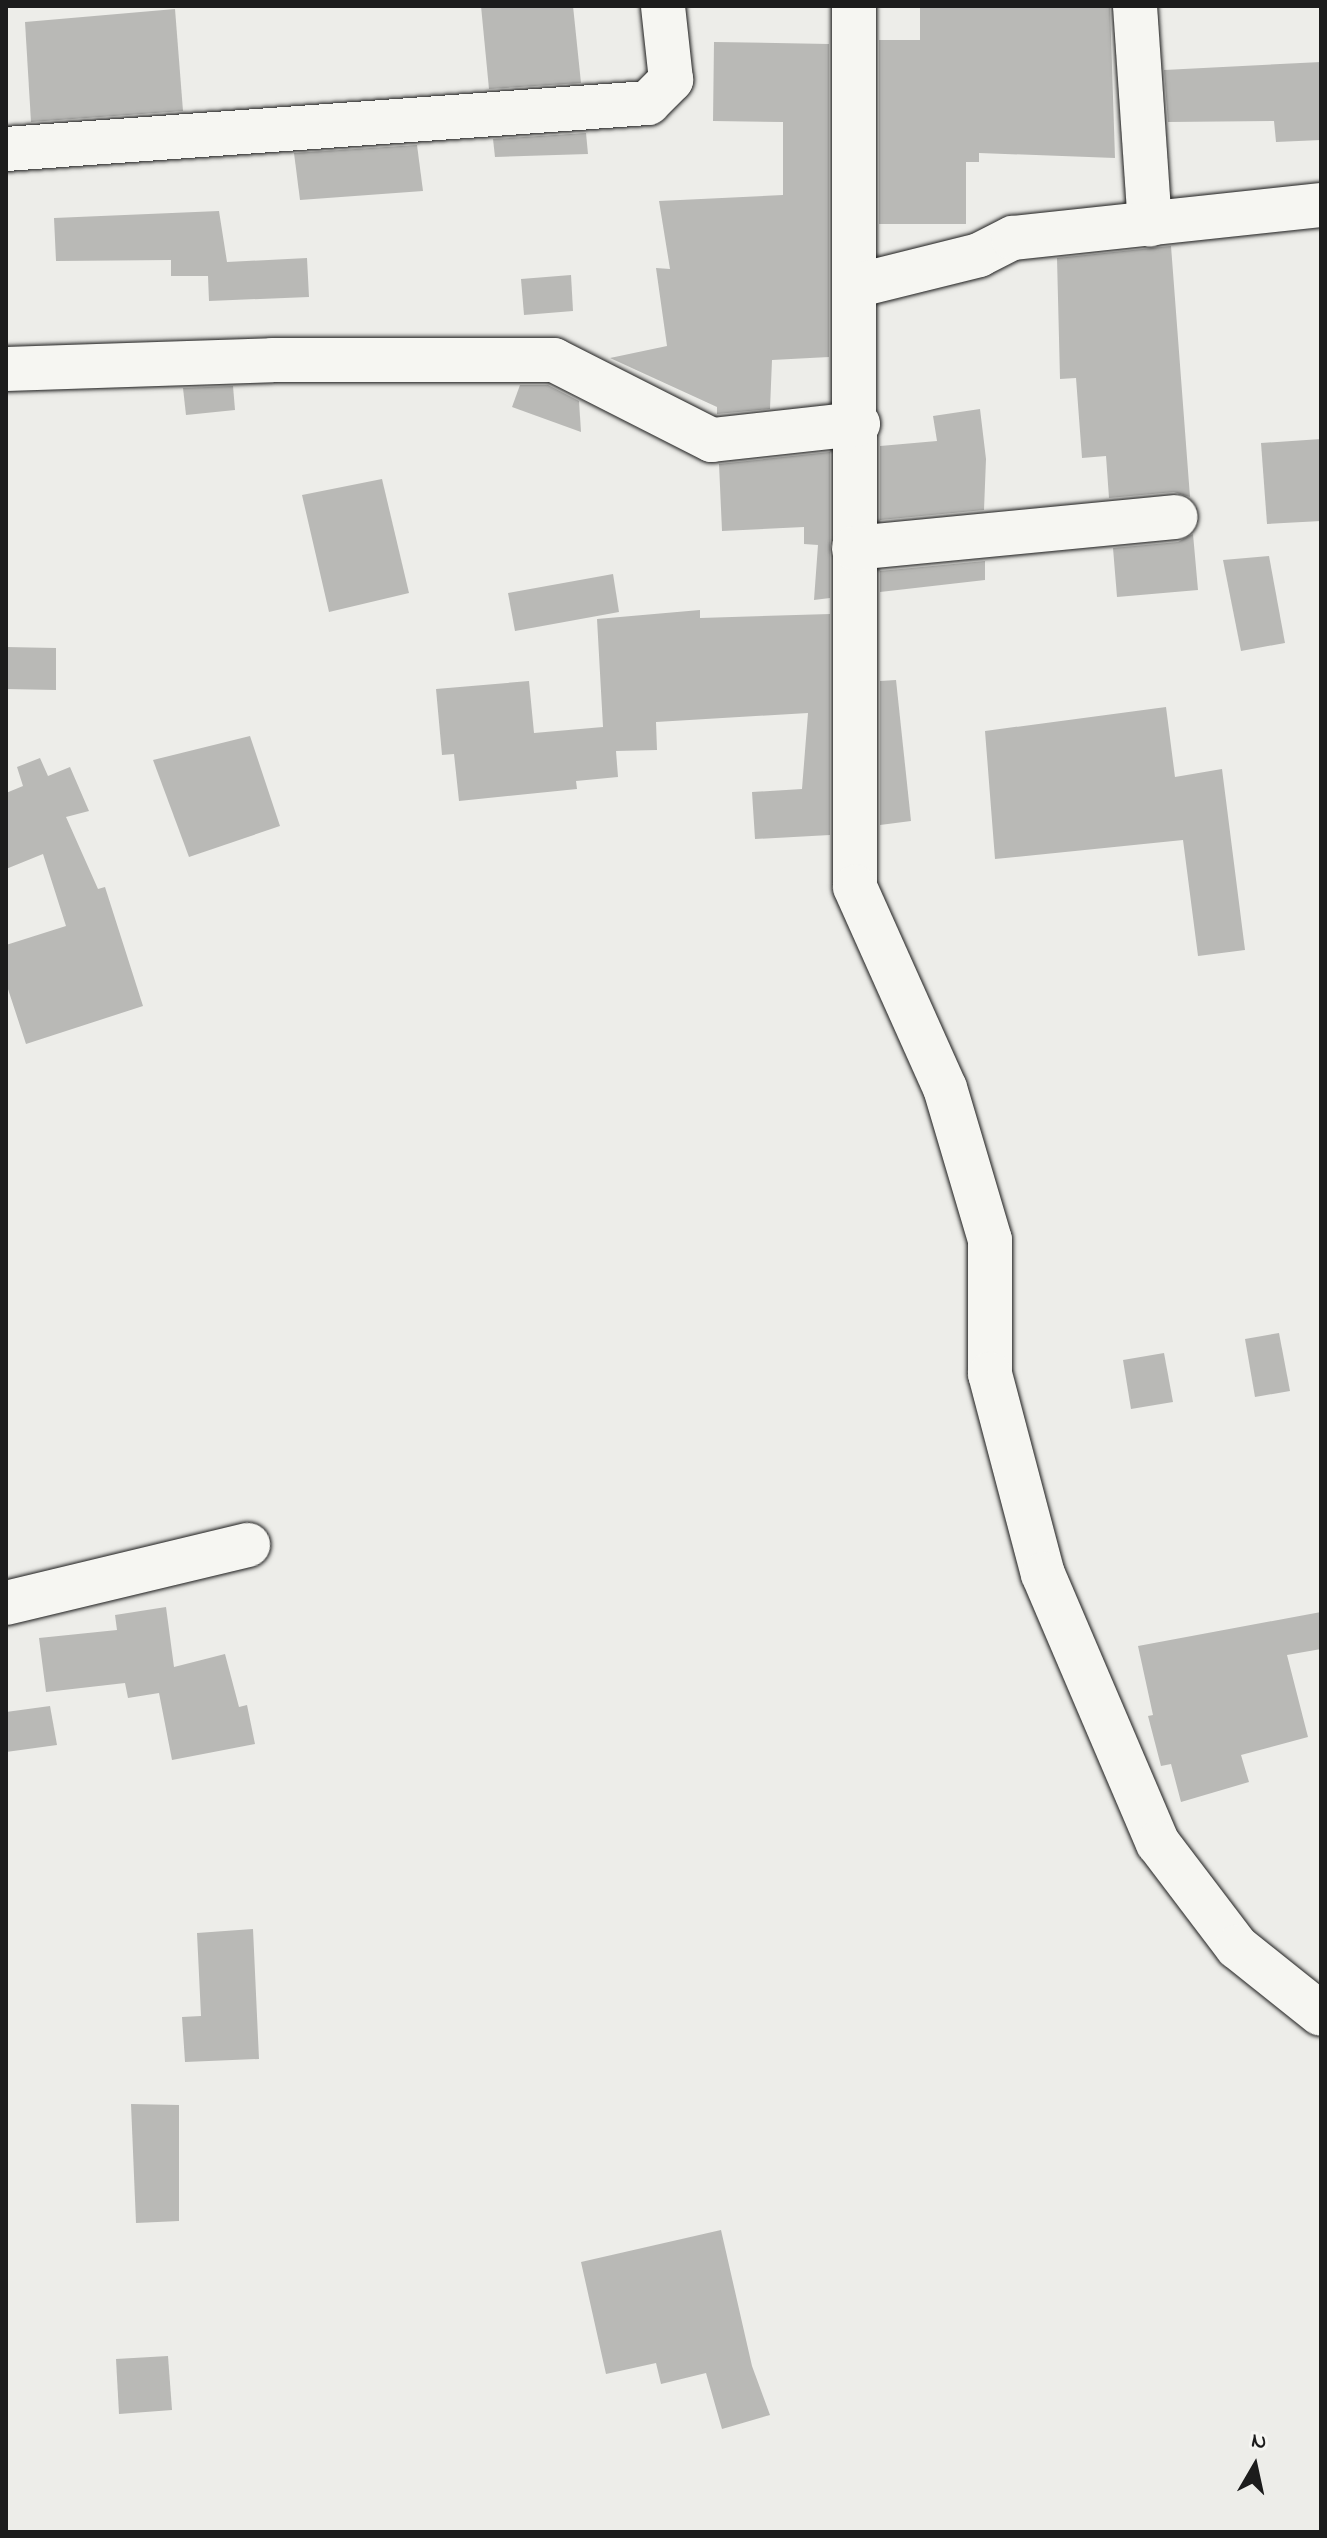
<!DOCTYPE html>
<html>
<head>
<meta charset="utf-8">
<style>
  body { margin:0 }
  #map { position:relative; width:1327px; height:2538px; overflow:hidden; background:#edede9; font-family:"Indie Flower",sans-serif }
  div>[style] { position:absolute }
  [style*='--x'] { left:calc(var(--x)*1px); top:calc(var(--y)*1px); width:calc(var(--w)*1px); rotate:calc(var(--a)*1deg) }
  .building>* { inset:0; background:#b9b9b6 }
  .roads { filter:drop-shadow(0 0 2px #1c1c1c) drop-shadow(0 0 2px #1c1c1c) }
  .minor>* { height:44px; margin:-22px; padding:0 22px; transform-origin:22px; border-radius:22px; background:#f6f6f2 }
  span { translate:-50% -50%; white-space:nowrap; text-align:center; line-height:1.15; -webkit-text-stroke:7px #f6f6f2; paint-order:stroke }
  .frame { position:absolute; inset:0; border:8px solid #1c1c1c; pointer-events:none }
  .north { position:absolute; left:1215px; top:2426px; width:80px; height:80px; -webkit-text-stroke:6px #f6f6f2; paint-order:stroke; rotate:9deg; font-size:22px; font-weight:700; line-height:32px; text-align:center; color:#1c1c1c }
  .north::after { content:''; display:block; margin:auto; width:28px; height:36px; background:#1c1c1c; clip-path:polygon(50% 0,100% 100%,50% 72%,0 100%) }
</style>
</head>
<body>
<div id="map">
  <div class="building">
    <div style="clip-path:polygon(481px 6px,573px 6px,581px 83px,489px 89px)"></div>
    <div style="clip-path:polygon(920px 6px,1110px 6px,1115px 158px,979px 153px,979px 162px,966px 162px,966px 224px,879px 224px,879px 40px,920px 40px)"></div>
    <div style="clip-path:polygon(175px 9px,183px 111px,31px 122px,25px 22px)"></div>
    <div style="clip-path:polygon(714px 42px,829px 44px,829px 357px,772px 360px,770px 409px,717px 414px,717px 407px,610px 358px,667px 346px,656px 268px,670px 269px,659px 201px,783px 195px,783px 122px,713px 121px)"></div>
    <div style="clip-path:polygon(1321px 62px,1321px 140px,1276px 142px,1274px 121px,1168px 122px,1164px 70px)"></div>
    <div style="clip-path:polygon(586px 133px,588px 154px,495px 157px,493px 139px)"></div>
    <div style="clip-path:polygon(417px 145px,423px 191px,300px 200px,294px 153px)"></div>
    <div style="clip-path:polygon(219px 211px,227px 262px,307px 258px,309px 297px,209px 301px,208px 276px,171px 276px,171px 260px,56px 261px,54px 218px)"></div>
    <div style="clip-path:polygon(1171px 246px,1190px 497px,1174px 492px,1109px 498px,1106px 456px,1082px 458px,1076px 378px,1060px 379px,1057px 258px)"></div>
    <div style="clip-path:polygon(571px 275px,573px 311px,524px 315px,521px 279px)"></div>
    <div style="clip-path:polygon(520px 385px,548px 385px,579px 401px,581px 432px,512px 407px)"></div>
    <div style="clip-path:polygon(233px 386px,235px 410px,186px 415px,183px 388px)"></div>
    <div style="clip-path:polygon(980px 409px,986px 459px,984px 510px,880px 520px,880px 446px,937px 441px,933px 416px)"></div>
    <div style="clip-path:polygon(1321px 439px,1321px 521px,1267px 524px,1261px 443px)"></div>
    <div style="clip-path:polygon(830px 452px,830px 598px,814px 600px,818px 545px,804px 544px,804px 527px,722px 531px,719px 464px)"></div>
    <div style="clip-path:polygon(382px 479px,409px 593px,329px 612px,302px 495px)"></div>
    <div style="clip-path:polygon(1193px 534px,1198px 590px,1117px 597px,1113px 548px,1178px 542px)"></div>
    <div style="clip-path:polygon(1269px 556px,1285px 643px,1241px 651px,1223px 560px)"></div>
    <div style="clip-path:polygon(985px 561px,985px 580px,880px 592px,880px 571px)"></div>
    <div style="clip-path:polygon(613px 574px,619px 612px,515px 631px,508px 593px)"></div>
    <div style="clip-path:polygon(700px 610px,700px 618px,830px 614px,830px 835px,755px 839px,752px 792px,802px 789px,808px 713px,656px 722px,657px 750px,616px 751px,618px 777px,576px 781px,577px 789px,459px 801px,454px 754px,442px 755px,436px 689px,529px 681px,534px 733px,603px 727px,597px 619px)"></div>
    <div style="clip-path:polygon(6px 647px,56px 648px,56px 690px,6px 689px)"></div>
    <div style="clip-path:polygon(896px 680px,911px 821px,880px 825px,880px 681px)"></div>
    <div style="clip-path:polygon(1166px 707px,1175px 777px,1222px 769px,1245px 950px,1198px 956px,1183px 840px,995px 859px,985px 731px)"></div>
    <div style="clip-path:polygon(250px 736px,280px 826px,189px 857px,153px 760px)"></div>
    <div style="clip-path:polygon(40px 758px,48px 776px,70px 767px,89px 811px,66px 817px,98px 889px,105px 887px,143px 1006px,26px 1044px,6px 983px,6px 945px,66px 926px,43px 854px,6px 869px,6px 793px,23px 786px,17px 767px)"></div>
    <div style="clip-path:polygon(1279px 1333px,1290px 1391px,1255px 1397px,1245px 1339px)"></div>
    <div style="clip-path:polygon(1164px 1353px,1173px 1402px,1131px 1409px,1123px 1360px)"></div>
    <div style="clip-path:polygon(166px 1607px,174px 1667px,225px 1654px,239px 1707px,247px 1705px,255px 1744px,172px 1760px,159px 1693px,128px 1698px,125px 1683px,46px 1692px,39px 1638px,117px 1630px,115px 1615px)"></div>
    <div style="clip-path:polygon(1321px 1612px,1321px 1649px,1287px 1655px,1308px 1737px,1241px 1755px,1249px 1782px,1181px 1802px,1171px 1764px,1161px 1766px,1148px 1716px,1153px 1715px,1138px 1646px)"></div>
    <div style="clip-path:polygon(50px 1706px,57px 1745px,6px 1752px,6px 1712px)"></div>
    <div style="clip-path:polygon(253px 1929px,259px 2059px,185px 2062px,182px 2017px,201px 2016px,197px 1933px)"></div>
    <div style="clip-path:polygon(131px 2104px,179px 2105px,179px 2221px,136px 2223px)"></div>
    <div style="clip-path:polygon(721px 2230px,752px 2366px,770px 2415px,722px 2429px,706px 2373px,661px 2384px,656px 2363px,606px 2374px,581px 2262px)"></div>
    <div style="clip-path:polygon(168px 2356px,172px 2410px,119px 2414px,116px 2359px)"></div>
  </div>
  <div class="roads">
    <div class="minor">
      <div style="--x:854;--y:6;--w:881;--a:89.93"></div>
      <div style="--x:855;--y:887;--w:220;--a:65.9"></div>
      <div style="--x:945;--y:1088;--w:159;--a:73.5"></div>
      <div style="--x:990;--y:1240;--w:134;--a:90"></div>
      <div style="--x:990;--y:1374;--w:207;--a:75.2"></div>
      <div style="--x:1043;--y:1574;--w:293;--a:66.9"></div>
      <div style="--x:1158;--y:1843;--w:131;--a:52.8"></div>
      <div style="--x:1237;--y:1947;--w:107;--a:38.6"></div>
      <div style="--x:1135;--y:6;--w:219;--a:86.1"></div>
      <div style="--x:6;--y:149;--w:644;--a:-4.1"></div>
      <div style="--x:648;--y:103;--w:33;--a:-45"></div>
      <div style="--x:671;--y:80;--w:74;--a:-96.2"></div>
      <div style="--x:855;--y:286;--w:128;--a:-14"></div>
      <div style="--x:979;--y:255;--w:38;--a:-27"></div>
      <div style="--x:1013;--y:238;--w:310;--a:-6.1"></div>
      <div style="--x:6;--y:369;--w:266;--a:-1.9"></div>
      <div style="--x:272;--y:360;--w:282;--a:0"></div>
      <div style="--x:554;--y:360;--w:177;--a:26.9"></div>
      <div style="--x:712;--y:440;--w:147;--a:-6.3"></div>
      <div style="--x:854;--y:548;--w:323;--a:-5.5"></div>
      <div style="--x:6;--y:1603;--w:249;--a:-13.5"></div>
    </div>
  </div>
  <div class="frame"></div>
  <div class="north">N</div>
</div>
</body>
</html>
